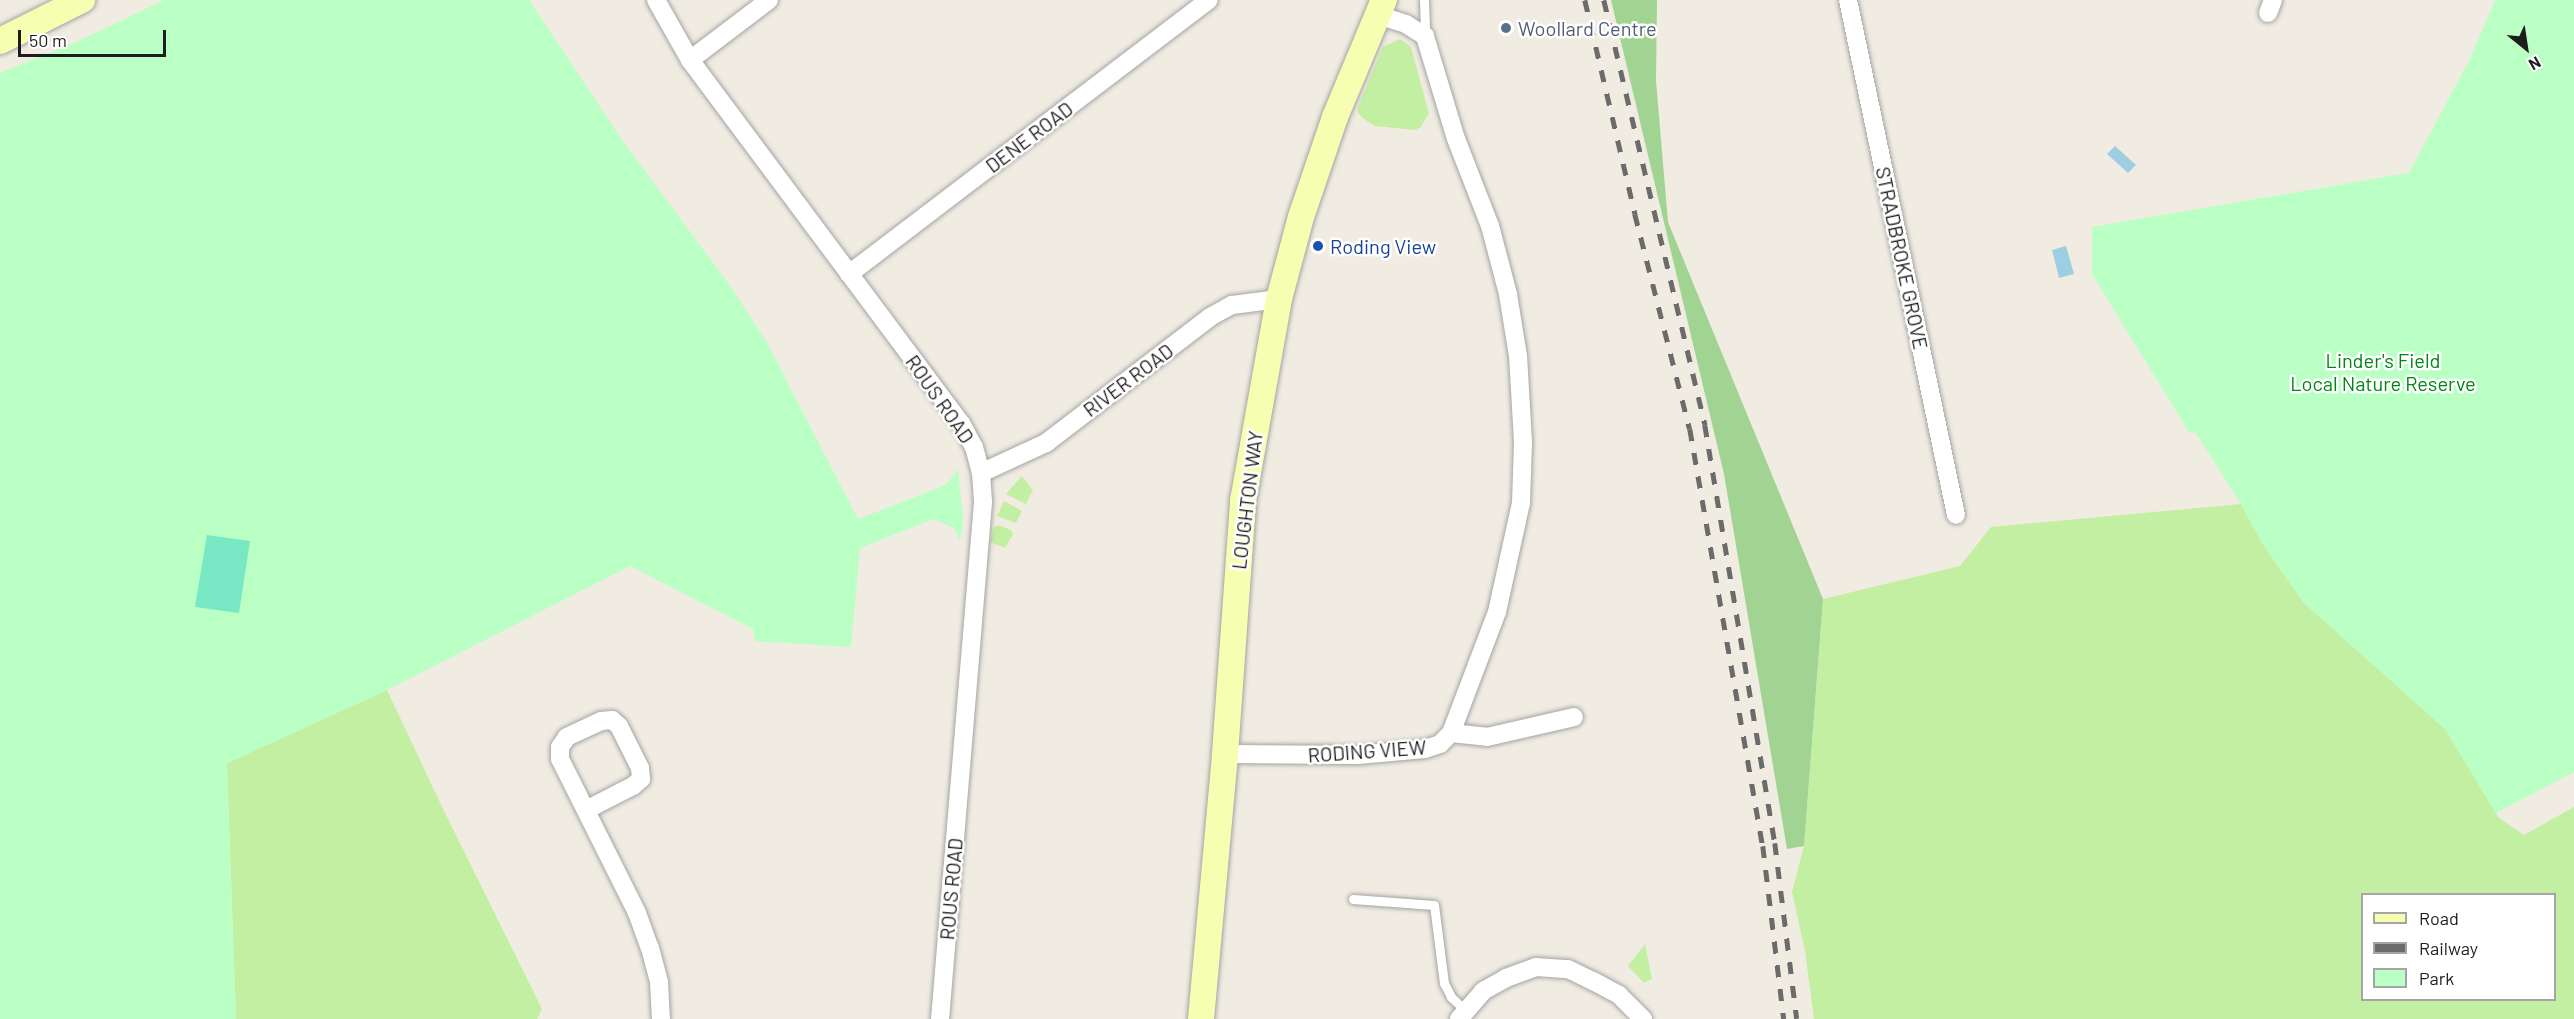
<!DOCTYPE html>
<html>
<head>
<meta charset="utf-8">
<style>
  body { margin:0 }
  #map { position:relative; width:2574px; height:1019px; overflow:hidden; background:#f0ece2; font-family:Barlow,sans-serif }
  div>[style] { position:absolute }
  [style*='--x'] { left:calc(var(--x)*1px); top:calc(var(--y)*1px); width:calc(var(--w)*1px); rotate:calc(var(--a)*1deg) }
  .grass>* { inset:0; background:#c3efa3 }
  .forest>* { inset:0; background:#a1d393 }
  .park>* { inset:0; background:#baffc4 }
  .pitch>* { inset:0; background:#78e7c3 }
  .water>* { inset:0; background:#9ecee2 }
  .roads { filter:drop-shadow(0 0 2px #a4a4a4) drop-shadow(0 0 2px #a4a4a4) }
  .lane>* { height:9px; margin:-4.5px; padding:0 4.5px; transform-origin:4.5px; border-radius:4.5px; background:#fff }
  .street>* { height:18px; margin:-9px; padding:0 9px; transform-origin:9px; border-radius:9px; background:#fff }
  .secondary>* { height:26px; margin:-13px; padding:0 13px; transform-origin:13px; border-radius:13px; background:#f6ffb1 }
  .rail>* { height:4.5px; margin-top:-2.25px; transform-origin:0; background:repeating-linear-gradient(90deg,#6b6b6b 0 12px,transparent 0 24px) }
  .dots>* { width:16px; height:16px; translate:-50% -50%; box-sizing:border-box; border:3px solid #fff; border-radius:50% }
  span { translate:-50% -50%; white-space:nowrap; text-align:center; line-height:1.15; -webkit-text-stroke:5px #fff; paint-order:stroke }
  .service-label { font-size:20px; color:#4e5e75 }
  .left { translate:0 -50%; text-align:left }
  .street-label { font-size:20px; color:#1d1d1d }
  .transit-label { font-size:20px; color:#164399 }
  .park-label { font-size:20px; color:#018615 }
  .legend { position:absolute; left:2361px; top:893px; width:195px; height:108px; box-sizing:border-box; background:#fff; border:2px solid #a5a5a5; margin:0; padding:8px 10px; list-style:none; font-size:18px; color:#1d1d1d }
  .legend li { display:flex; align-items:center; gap:12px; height:30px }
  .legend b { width:30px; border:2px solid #a5a5a5 }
  .north { position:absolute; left:2496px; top:18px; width:60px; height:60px; -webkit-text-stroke:4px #fff; paint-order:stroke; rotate:150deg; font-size:16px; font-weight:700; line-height:24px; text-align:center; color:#1d1d1d }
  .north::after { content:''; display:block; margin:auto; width:21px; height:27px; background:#1d1d1d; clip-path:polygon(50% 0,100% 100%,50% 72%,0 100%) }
  .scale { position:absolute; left:18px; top:30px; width:148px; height:27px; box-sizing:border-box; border:3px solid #1d1d1d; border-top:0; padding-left:8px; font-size:18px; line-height:21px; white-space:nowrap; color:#1d1d1d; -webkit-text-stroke:4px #fff; paint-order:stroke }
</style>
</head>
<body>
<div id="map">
  <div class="grass">
    <div style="clip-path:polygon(1400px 39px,1411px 47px,1429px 113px,1421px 127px,1415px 130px,1375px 126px,1365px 120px,1358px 113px,1358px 107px,1383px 47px)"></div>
    <div style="clip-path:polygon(1022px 476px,1033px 490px,1026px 504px,1006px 494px)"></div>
    <div style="clip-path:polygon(1004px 501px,1022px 511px,1016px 523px,997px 516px)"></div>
    <div style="clip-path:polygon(evenodd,2241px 504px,2262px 543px,2303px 602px,2445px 729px,2499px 818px,2524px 835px,2574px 807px,2574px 1019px,1814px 1019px,1805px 951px,1792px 892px,1804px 846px,1823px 599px,1960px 566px,1991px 527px,2241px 504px,2362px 894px,2554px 894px,2554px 1000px,2362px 1000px,2362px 894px)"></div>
    <div style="clip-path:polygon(998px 525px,1011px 530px,1013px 534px,1005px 548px,990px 542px,994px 527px)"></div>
    <div style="clip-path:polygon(387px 690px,444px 811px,542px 1009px,537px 1019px,236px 1019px,227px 763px)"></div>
    <div style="clip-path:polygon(1645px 944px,1652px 979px,1644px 983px,1628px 966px)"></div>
  </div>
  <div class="forest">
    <div style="clip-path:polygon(1611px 0,1657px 0,1656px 81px,1668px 222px,1823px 599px,1804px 846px,1787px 849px,1724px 474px)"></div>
  </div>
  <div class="park">
    <div style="clip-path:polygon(164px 0,529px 0,624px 143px,731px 287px,766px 341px,858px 519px,946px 485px,958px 469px,963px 520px,960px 541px,954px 528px,934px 519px,860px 548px,851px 647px,755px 641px,753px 629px,630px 566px,387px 690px,227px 763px,236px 1019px,0 1019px,0 73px,83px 39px)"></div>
    <div style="clip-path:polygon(2495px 0,2574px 0,2574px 772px,2496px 813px,2445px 729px,2303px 602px,2262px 543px,2241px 504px,2196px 433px,2189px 432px,2092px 274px,2092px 227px,2409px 173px,2470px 59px)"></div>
  </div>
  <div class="pitch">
    <div style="clip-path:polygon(207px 535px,250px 541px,239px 613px,195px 607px)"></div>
  </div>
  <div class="water">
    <div style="clip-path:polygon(2115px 146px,2136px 165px,2128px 173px,2107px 154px)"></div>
    <div style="clip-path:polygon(2066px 246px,2074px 274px,2059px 278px,2052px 250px)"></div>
  </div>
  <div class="roads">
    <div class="lane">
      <div style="--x:1424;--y:0;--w:36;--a:88"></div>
      <div style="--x:1353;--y:899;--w:81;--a:4.2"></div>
      <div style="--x:1434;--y:905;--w:79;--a:82.7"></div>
      <div style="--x:1444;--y:983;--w:16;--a:63"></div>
      <div style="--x:1451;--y:997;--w:19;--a:43"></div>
    </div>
    <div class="street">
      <div style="--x:656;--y:0;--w:69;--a:60.5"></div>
      <div style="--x:690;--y:60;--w:453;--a:53.3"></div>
      <div style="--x:961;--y:423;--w:27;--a:62"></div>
      <div style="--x:974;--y:447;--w:27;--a:75"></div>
      <div style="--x:981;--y:473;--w:29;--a:86"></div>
      <div style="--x:983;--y:502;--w:519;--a:94.75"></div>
      <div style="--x:1848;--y:0;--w:526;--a:78.16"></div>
      <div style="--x:2268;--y:13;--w:14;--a:-69"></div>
      <div style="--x:690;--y:60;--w:99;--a:-37.2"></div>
      <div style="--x:849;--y:274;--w:452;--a:-37.3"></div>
      <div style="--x:981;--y:473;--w:72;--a:-24.8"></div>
      <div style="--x:1046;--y:443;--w:207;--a:-37.5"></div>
      <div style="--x:1210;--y:317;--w:25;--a:-29"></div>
      <div style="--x:1232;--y:305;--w:47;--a:-7.3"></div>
      <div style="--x:1451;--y:733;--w:36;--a:6"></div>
      <div style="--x:1487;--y:737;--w:89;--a:-12.9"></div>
      <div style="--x:1225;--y:754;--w:133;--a:0.4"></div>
      <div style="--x:1358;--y:755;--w:67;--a:-5.1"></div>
      <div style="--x:1425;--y:749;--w:16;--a:-18"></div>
      <div style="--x:1440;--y:744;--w:16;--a:-45"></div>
      <div style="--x:1451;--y:733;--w:129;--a:-69.2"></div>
      <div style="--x:1497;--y:612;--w:112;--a:-77.6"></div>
      <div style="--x:1521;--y:503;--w:61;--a:-88.1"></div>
      <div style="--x:1523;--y:442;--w:86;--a:-93.3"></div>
      <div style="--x:1518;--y:356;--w:63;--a:-99.2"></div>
      <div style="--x:1508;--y:294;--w:70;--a:-104.8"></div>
      <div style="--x:1490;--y:226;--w:93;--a:-111.3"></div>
      <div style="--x:1456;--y:139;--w:108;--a:-106.8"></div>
      <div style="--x:1425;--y:36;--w:22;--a:-148"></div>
      <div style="--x:1406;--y:24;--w:28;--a:-162"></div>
      <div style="--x:586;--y:810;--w:53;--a:-27.1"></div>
      <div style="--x:633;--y:786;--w:11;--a:-41"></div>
      <div style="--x:641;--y:779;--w:11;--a:-95"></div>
      <div style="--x:640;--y:768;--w:47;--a:-116.6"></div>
      <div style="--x:619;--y:726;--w:9;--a:-139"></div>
      <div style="--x:612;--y:720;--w:11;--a:175"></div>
      <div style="--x:601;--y:721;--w:38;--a:155"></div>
      <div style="--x:567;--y:737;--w:12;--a:125"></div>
      <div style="--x:560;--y:747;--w:12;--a:90"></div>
      <div style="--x:560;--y:759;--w:172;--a:63.4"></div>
      <div style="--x:637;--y:913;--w:37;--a:70"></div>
      <div style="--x:650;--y:948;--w:35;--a:75"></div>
      <div style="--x:659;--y:982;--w:37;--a:87"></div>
      <div style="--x:1459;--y:1019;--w:37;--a:-49"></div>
      <div style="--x:1483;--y:991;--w:26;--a:-29"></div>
      <div style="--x:1506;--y:978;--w:32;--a:-20"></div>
      <div style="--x:1536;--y:967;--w:32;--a:4"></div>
      <div style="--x:1568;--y:969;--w:28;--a:26"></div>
      <div style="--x:1593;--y:981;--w:30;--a:28"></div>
      <div style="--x:1619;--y:995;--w:34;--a:45"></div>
    </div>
    <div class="secondary">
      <div style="--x:0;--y:41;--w:92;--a:-26.6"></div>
      <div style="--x:1201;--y:1019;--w:266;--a:-84.8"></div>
      <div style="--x:1225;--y:754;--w:254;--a:-85.9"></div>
      <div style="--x:1243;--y:501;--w:205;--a:-79.9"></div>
      <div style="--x:1279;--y:299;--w:85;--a:-75"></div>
      <div style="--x:1301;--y:217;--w:106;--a:-71.2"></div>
      <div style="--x:1335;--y:117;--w:127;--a:-67.3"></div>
    </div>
  </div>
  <div class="rail">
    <div style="--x:1585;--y:0;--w:220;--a:76.8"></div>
    <div style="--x:1635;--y:214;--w:222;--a:75.7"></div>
    <div style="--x:1690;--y:429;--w:423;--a:80.1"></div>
    <div style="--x:1763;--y:846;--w:174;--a:83.1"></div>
    <div style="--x:1604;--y:0;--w:437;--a:76.6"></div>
    <div style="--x:1705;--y:425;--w:424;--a:80.5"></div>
    <div style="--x:1775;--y:843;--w:177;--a:82.9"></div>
  </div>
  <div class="dots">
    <div style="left:1506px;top:28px;background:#5c6f8a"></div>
    <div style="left:1318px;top:246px;background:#1a4fb4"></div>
  </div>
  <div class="service-label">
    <span class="left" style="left:1518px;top:28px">Woollard Centre</span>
  </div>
  <div class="street-label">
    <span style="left:1029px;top:137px;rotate:-37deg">DENE ROAD</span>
    <span style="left:1902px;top:258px;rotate:78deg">STRADBROKE GROVE</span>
    <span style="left:1128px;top:380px;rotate:-37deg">RIVER ROAD</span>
    <span style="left:940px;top:399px;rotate:55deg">ROUS ROAD</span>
    <span style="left:1247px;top:500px;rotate:-83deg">LOUGHTON WAY</span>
    <span style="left:1367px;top:751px;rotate:-4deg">RODING VIEW</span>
    <span style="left:951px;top:889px;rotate:-85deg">ROUS ROAD</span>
  </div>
  <div class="transit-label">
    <span class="left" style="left:1330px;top:246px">Roding View</span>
  </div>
  <div class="park-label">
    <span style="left:2383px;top:372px">Linder's Field<br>Local Nature Reserve</span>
  </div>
  <ul class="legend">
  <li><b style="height:8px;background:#f6ffb1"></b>Road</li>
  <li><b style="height:8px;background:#6b6b6b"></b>Railway</li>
  <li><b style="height:16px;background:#baffc4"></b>Park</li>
  </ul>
  <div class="north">N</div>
  <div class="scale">50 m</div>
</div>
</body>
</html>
